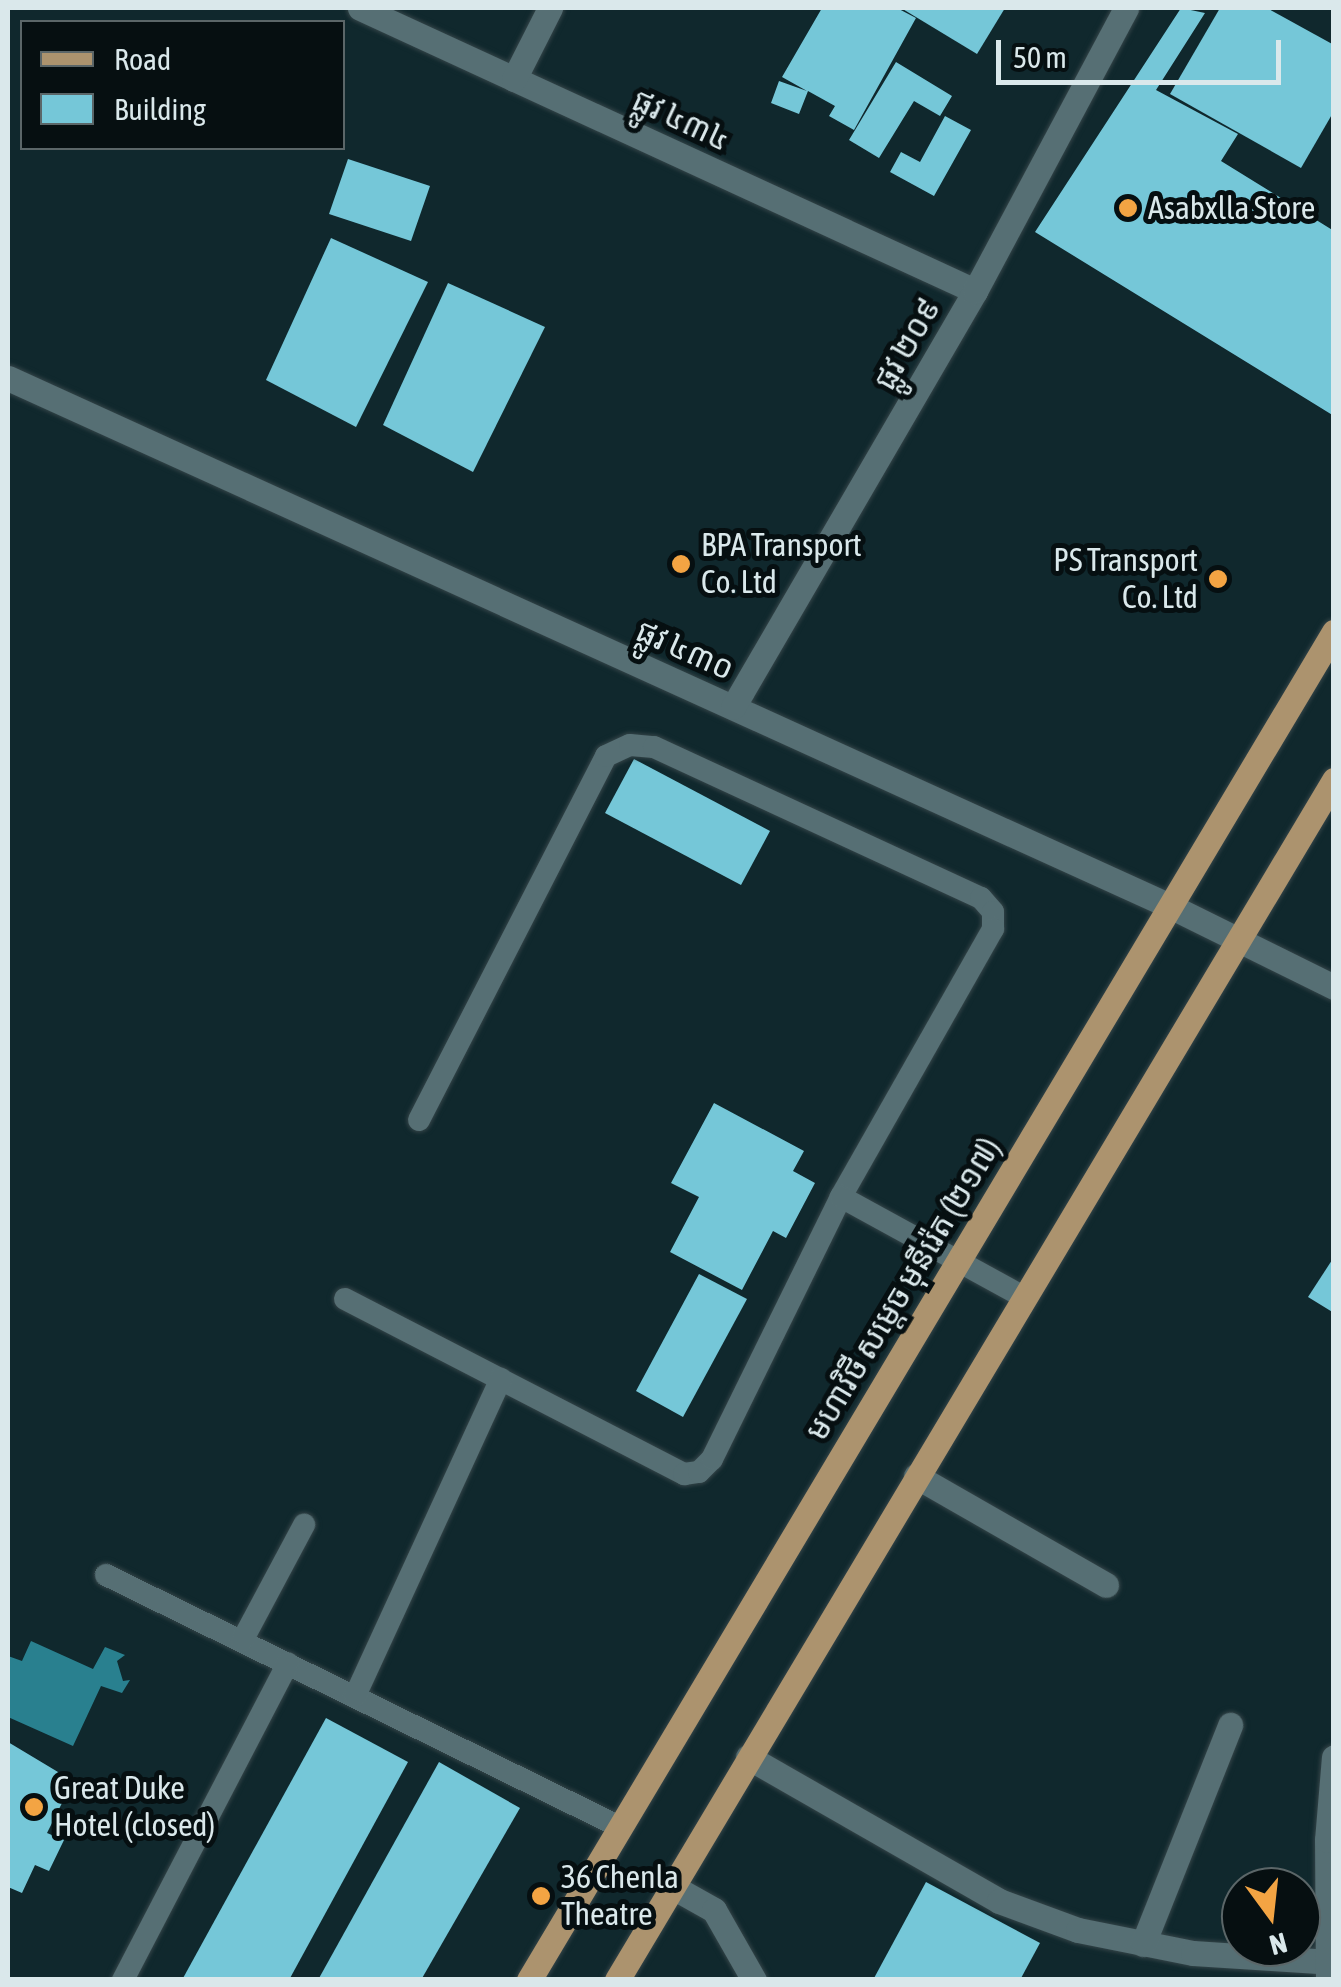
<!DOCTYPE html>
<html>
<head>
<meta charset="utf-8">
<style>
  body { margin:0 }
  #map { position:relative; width:1341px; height:1987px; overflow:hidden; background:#10282d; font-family:"Asap Condensed","Noto Sans Khmer",sans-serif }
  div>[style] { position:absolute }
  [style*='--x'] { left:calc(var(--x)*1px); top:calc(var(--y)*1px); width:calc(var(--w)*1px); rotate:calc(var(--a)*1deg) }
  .water>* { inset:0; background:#29808f }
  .building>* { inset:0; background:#75c7d8 }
  .roads { filter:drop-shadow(0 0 2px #344448) drop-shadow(0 0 2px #344448) }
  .service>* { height:22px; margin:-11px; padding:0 11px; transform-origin:11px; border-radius:11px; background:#566f74 }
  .minor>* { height:25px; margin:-12.5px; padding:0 12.5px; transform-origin:12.5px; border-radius:12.5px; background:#566f74 }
  .primary>* { height:25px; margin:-12.5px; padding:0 12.5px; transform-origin:12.5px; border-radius:12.5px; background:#ac936e }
  .dots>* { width:28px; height:28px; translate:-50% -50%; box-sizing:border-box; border:5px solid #060f11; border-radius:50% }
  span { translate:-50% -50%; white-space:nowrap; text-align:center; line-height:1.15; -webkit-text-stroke:10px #060f11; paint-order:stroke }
  .street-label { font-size:32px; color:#dae8eb }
  .poi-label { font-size:32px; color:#dae8eb }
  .left { translate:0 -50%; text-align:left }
  .right { translate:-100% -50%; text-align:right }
  .frame { position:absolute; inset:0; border:10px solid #dae8eb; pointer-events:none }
  .legend { position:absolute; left:20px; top:20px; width:325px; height:130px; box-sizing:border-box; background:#060f11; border:2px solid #5b6668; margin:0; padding:12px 18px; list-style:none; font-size:30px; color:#dae8eb }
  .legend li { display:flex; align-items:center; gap:20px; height:50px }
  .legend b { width:50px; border:2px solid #5b6668 }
  .north { position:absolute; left:1221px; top:1867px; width:100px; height:100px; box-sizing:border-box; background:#060f11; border:2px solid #5b6668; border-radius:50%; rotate:165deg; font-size:28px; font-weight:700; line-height:40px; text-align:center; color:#dae8eb }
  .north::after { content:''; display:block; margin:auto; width:35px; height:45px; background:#f3a443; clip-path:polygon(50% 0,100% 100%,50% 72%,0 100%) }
  .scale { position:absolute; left:996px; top:40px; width:285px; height:45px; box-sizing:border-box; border:5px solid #dae8eb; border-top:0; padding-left:12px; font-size:30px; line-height:35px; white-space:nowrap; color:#dae8eb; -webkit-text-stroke:8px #060f11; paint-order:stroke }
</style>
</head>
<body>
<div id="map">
  <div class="water">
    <div style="clip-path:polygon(31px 1641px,93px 1669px,105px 1647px,125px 1655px,117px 1661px,123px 1681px,130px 1680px,122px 1693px,101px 1686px,73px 1746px,8px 1717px,8px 1656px,22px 1661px)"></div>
  </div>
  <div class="building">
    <div style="clip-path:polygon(822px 8px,897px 8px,916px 18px,854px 130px,829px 116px,835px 106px,808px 91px,799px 114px,771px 103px,779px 81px,807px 91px,782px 77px)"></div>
    <div style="clip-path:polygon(901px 8px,1005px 8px,977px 54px)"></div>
    <div style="clip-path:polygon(1181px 8px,1205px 13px,1156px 90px,1238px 134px,1221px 161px,1334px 231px,1334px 416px,1035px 232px)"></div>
    <div style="clip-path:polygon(1220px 8px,1267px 8px,1334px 45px,1334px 111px,1301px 168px,1170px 94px)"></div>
    <div style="clip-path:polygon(896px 62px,952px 96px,940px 116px,914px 101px,879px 158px,849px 140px)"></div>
    <div style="clip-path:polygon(945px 116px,971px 130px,934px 196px,890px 172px,901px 152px,920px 162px)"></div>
    <div style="clip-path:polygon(348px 159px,430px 186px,411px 241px,329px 214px)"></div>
    <div style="clip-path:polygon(331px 238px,428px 282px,356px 427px,266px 380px)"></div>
    <div style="clip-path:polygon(448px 283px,545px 327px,473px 472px,383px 425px)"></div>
    <div style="clip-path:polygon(634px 759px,770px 831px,741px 885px,605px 813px)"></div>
    <div style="clip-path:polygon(714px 1103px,804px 1151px,793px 1171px,815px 1183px,786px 1238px,773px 1231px,742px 1290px,670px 1252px,699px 1197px,671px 1183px)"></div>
    <div style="clip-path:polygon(1334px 1257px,1334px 1313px,1308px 1297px)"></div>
    <div style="clip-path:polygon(699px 1274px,747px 1299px,683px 1417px,636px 1391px)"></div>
    <div style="clip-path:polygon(326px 1718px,408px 1762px,289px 1980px,182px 1980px)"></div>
    <div style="clip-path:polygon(8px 1742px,73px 1781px,47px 1833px,64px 1840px,49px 1871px,35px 1865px,22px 1893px,8px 1887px)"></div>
    <div style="clip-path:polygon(439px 1762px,520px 1808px,421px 1980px,318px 1980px)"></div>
    <div style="clip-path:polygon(926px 1882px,1040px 1943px,1020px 1980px,873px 1980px)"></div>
  </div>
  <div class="roads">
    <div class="service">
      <div style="--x:419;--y:1120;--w:409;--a:-62.8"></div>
      <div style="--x:606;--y:756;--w:26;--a:-25"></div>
      <div style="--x:630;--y:745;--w:24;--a:5"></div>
      <div style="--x:654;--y:747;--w:360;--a:24.8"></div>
      <div style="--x:981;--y:898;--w:18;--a:49"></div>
      <div style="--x:993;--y:912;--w:17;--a:90"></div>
      <div style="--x:993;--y:929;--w:308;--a:119.6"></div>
      <div style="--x:345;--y:1299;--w:382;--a:27.3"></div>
      <div style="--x:684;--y:1474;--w:15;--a:-8"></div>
      <div style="--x:699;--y:1472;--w:18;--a:-45"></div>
      <div style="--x:712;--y:1459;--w:292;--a:-63.8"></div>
      <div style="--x:841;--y:1197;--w:209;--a:28.7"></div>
      <div style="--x:106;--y:1575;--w:572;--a:26.12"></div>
      <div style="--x:242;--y:1641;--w:132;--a:-61.9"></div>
      <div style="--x:355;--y:1696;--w:349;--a:-65.3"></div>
      <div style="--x:123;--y:1980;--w:357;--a:-62.5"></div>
    </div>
    <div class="minor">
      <div style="--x:360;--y:8;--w:677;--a:24.71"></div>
      <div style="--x:514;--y:79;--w:80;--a:-63.1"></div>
      <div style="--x:8;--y:378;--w:1276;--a:24.44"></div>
      <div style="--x:1170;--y:906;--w:183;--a:26.3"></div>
      <div style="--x:733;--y:707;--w:481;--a:-59.8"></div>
      <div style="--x:975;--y:291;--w:321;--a:-61.9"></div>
      <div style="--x:916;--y:1476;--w:219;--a:29.8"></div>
      <div style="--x:748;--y:1757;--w:289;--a:29.8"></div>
      <div style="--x:999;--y:1901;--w:84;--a:20.2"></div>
      <div style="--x:1078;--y:1930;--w:117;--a:11.3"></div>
      <div style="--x:1193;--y:1953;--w:141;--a:3.7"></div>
      <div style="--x:673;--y:1887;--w:47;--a:29.3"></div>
      <div style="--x:714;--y:1910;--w:81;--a:60.3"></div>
      <div style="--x:1143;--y:1944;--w:236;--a:-68.3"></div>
      <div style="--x:1328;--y:1980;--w:140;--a:-90.4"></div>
      <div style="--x:1327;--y:1840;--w:83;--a:-85.2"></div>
    </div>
    <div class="primary">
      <div style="--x:529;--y:1980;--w:1570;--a:-59.16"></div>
      <div style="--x:617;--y:1980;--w:1398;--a:-59.14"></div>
    </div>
  </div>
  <div class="dots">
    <div style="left:1128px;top:208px;background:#f3a443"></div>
    <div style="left:681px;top:564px;background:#f3a443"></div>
    <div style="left:1218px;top:579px;background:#f3a443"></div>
    <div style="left:34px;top:1807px;background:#f3a443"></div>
    <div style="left:541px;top:1896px;background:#f3a443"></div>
  </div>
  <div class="street-label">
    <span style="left:681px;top:120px;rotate:25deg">ផ្លូវ ៤៣៤</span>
    <span style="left:907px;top:344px;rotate:-60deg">ផ្លូវ ២០៩</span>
    <span style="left:685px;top:650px;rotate:24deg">ផ្លូវ ៤៣០</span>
    <span style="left:903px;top:1289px;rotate:-59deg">មហាវិថី សម្តេច មុនីរ៉េត (២១៧)</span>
  </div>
  <div class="poi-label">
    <span class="left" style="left:1148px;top:208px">Asabxlla Store</span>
    <span class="left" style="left:701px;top:564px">BPA Transport<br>Co. Ltd</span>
    <span class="right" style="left:1198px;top:579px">PS Transport<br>Co. Ltd</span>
    <span class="left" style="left:54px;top:1807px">Great Duke<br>Hotel (closed)</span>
    <span class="left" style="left:561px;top:1896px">36 Chenla<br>Theatre</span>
  </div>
  <div class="frame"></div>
  <ul class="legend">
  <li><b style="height:12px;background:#ac936e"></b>Road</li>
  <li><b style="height:28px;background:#75c7d8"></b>Building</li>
  </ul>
  <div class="north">N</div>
  <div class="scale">50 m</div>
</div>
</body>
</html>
